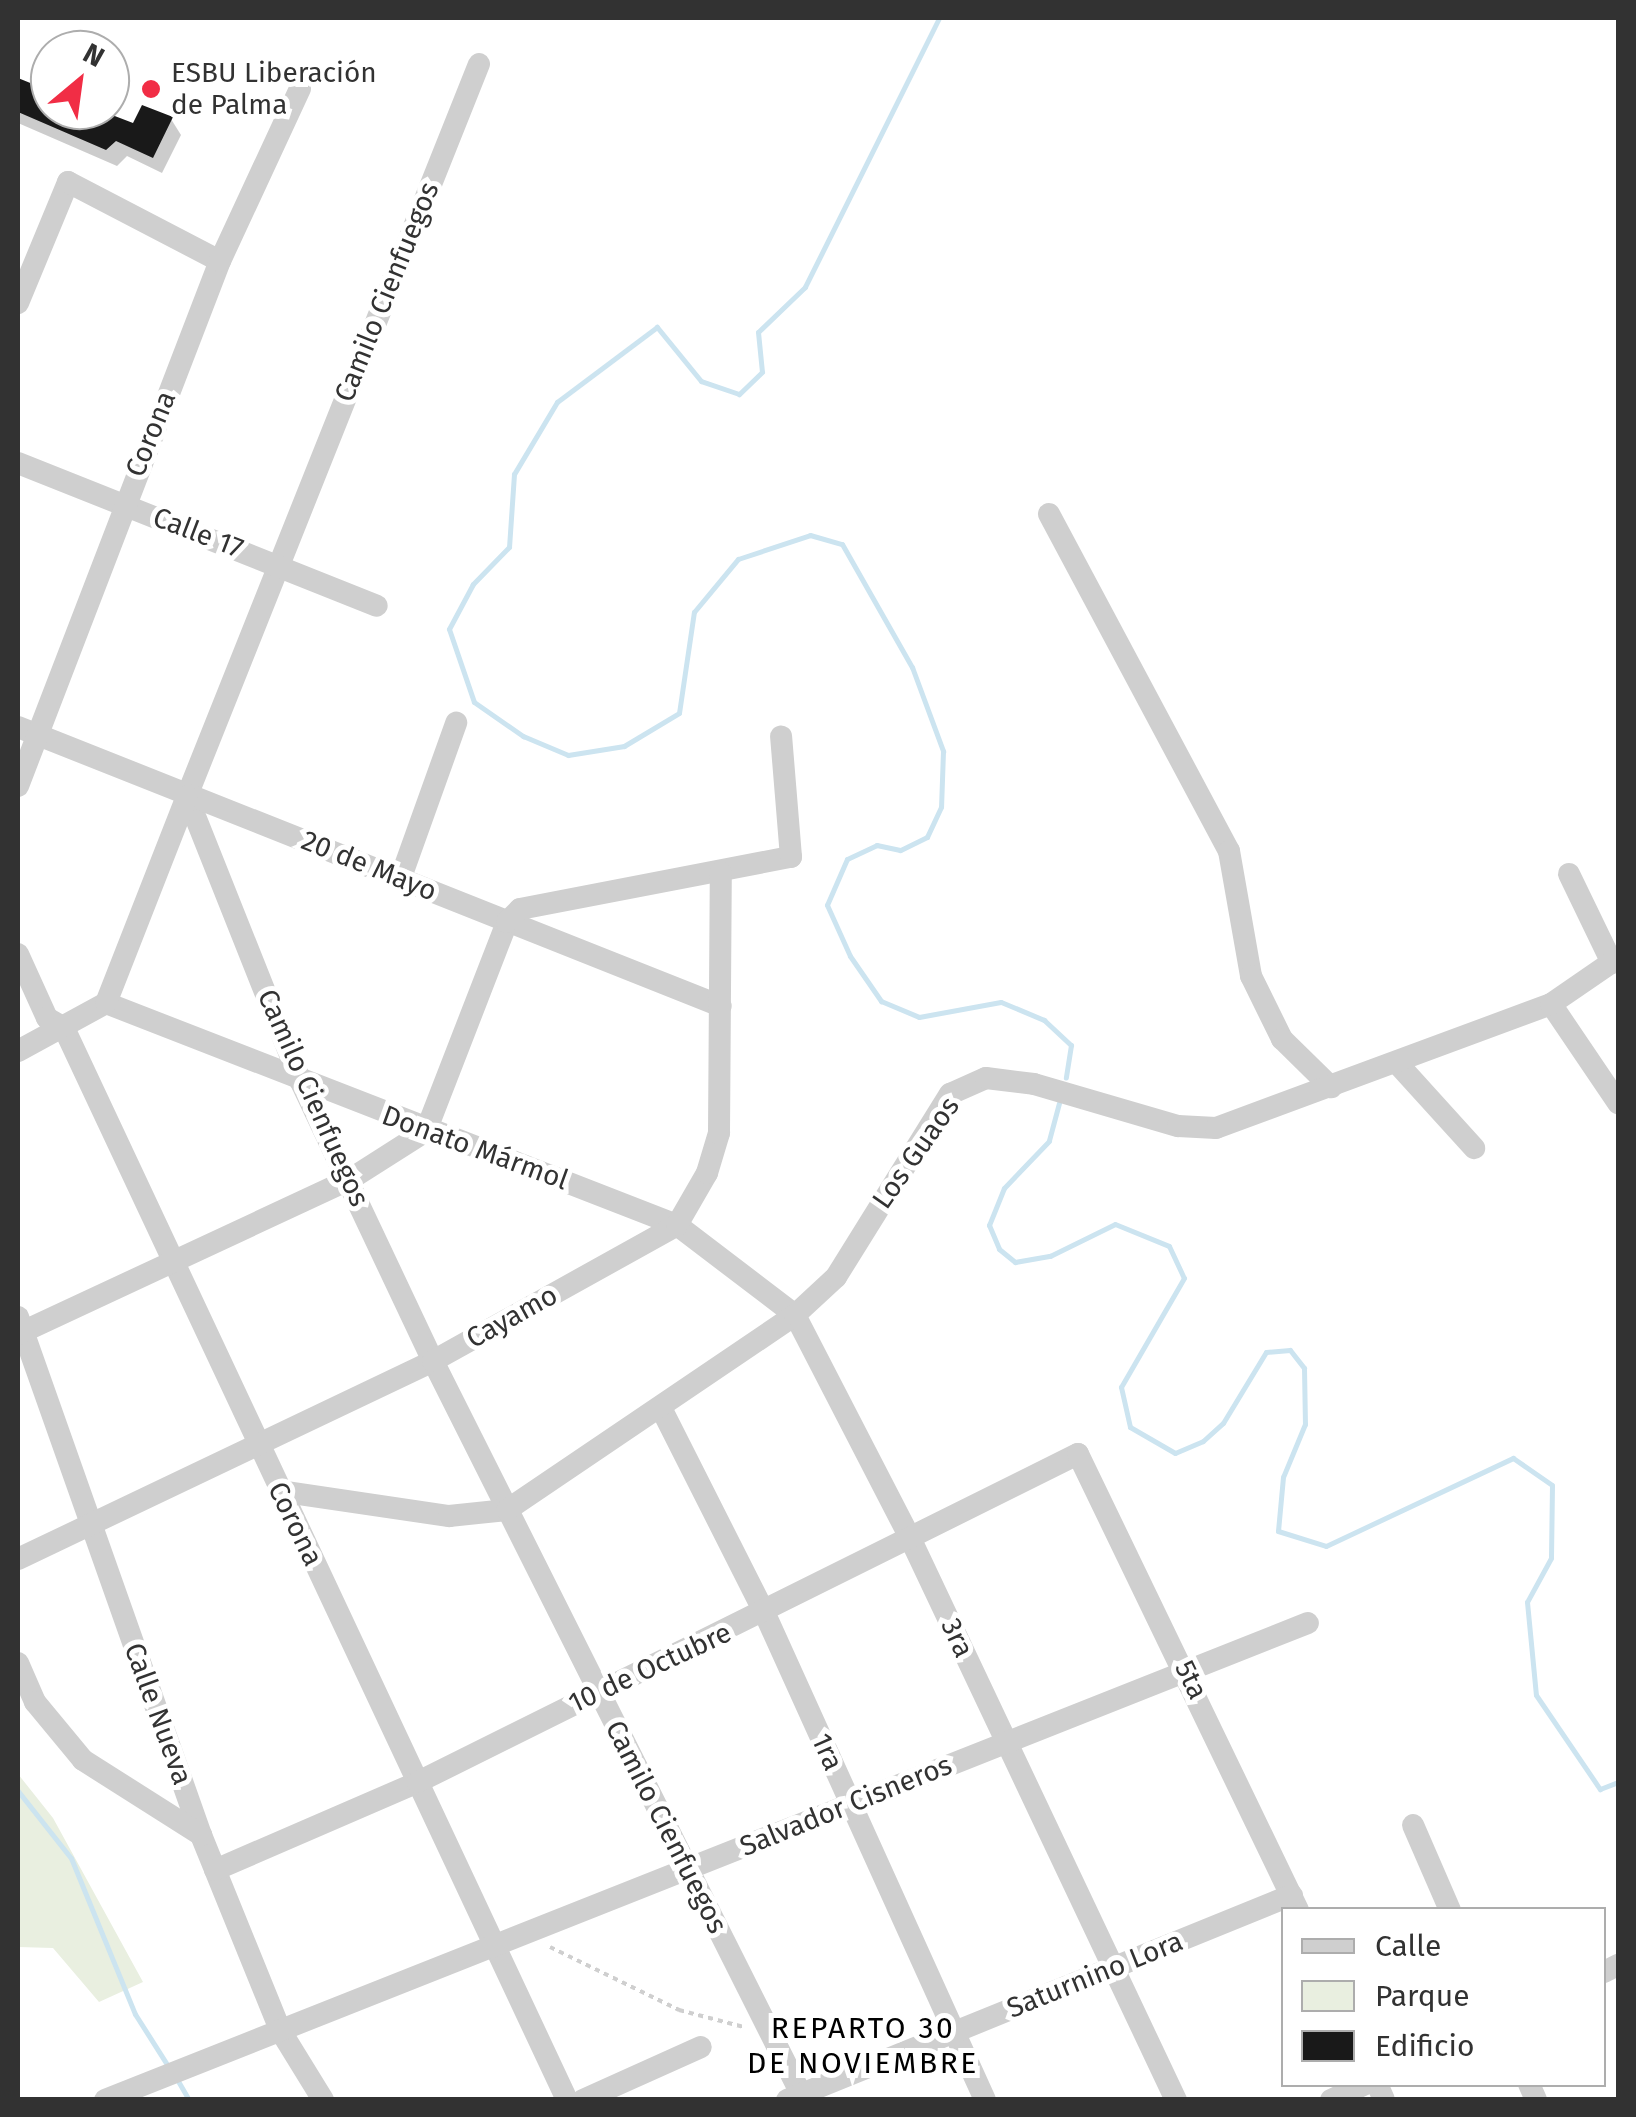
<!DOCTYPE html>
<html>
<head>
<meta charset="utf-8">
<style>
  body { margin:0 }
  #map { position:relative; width:1636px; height:2117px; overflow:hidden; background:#fff; font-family:"Fira Sans",sans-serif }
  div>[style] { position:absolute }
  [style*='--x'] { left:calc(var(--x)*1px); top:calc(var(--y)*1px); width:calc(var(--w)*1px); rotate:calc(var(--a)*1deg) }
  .green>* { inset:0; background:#e9efe0 }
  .shadow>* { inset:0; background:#0003 }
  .stream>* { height:5px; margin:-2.5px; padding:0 2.5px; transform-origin:2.5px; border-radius:2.5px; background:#cce4f0 }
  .building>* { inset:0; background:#191919 }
  .path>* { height:4px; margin-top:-2px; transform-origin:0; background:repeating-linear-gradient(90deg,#cfcfcf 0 5px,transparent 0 10px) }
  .minor>* { height:22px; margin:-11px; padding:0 11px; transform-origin:11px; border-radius:11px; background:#cfcfcf }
  .dots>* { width:28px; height:28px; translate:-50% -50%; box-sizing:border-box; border:5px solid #fff; border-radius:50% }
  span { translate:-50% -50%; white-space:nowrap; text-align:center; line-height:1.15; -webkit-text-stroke:10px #fff; paint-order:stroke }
  .poi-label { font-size:28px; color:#323232 }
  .left { translate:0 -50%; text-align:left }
  .street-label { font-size:28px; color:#323232 }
  .neighbourhood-label { font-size:30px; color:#000; letter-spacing:2.5px }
  .frame { position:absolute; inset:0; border:20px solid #323232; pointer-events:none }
  .legend { position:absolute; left:1281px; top:1907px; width:325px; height:180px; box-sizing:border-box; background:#fff; border:2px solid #adadad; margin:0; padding:12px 18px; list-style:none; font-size:30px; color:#323232 }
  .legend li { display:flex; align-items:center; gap:20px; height:50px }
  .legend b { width:50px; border:2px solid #adadad }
  .north { position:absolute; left:30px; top:30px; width:100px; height:100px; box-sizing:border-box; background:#fff; border:2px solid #adadad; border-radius:50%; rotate:29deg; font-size:28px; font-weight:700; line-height:40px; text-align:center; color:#323232 }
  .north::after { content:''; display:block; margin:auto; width:35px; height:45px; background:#f12d45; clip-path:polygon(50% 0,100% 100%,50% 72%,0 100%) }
</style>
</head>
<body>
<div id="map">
  <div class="green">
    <div style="clip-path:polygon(18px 1774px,53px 1818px,143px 1982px,99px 2002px,53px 1948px,18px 1947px)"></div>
  </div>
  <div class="shadow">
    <div style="clip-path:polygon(18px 81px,50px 93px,50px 110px,92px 110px,134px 127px,171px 119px,181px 135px,162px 173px,127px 156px,117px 166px,18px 123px)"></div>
  </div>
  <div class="stream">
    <div style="--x:939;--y:18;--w:301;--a:116.5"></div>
    <div style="--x:805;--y:287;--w:65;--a:136.2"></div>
    <div style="--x:758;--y:332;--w:40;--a:84.3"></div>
    <div style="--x:762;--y:372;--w:32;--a:136"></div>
    <div style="--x:739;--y:394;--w:40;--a:-161.1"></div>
    <div style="--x:701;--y:381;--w:70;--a:-129.2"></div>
    <div style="--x:657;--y:327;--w:125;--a:143.1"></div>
    <div style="--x:557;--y:402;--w:84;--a:120.8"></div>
    <div style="--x:514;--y:474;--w:73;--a:93.9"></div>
    <div style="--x:509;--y:547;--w:52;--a:134.2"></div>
    <div style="--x:473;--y:584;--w:51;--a:118.1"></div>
    <div style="--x:449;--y:629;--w:77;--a:71.1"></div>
    <div style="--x:474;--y:702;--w:60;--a:34.8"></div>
    <div style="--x:523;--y:736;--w:49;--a:22.9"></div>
    <div style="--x:568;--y:755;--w:57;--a:-9.1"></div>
    <div style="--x:624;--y:746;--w:64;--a:-31"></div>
    <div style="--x:679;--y:713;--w:102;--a:-81.6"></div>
    <div style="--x:694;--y:612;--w:69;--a:-50.3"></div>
    <div style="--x:738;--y:559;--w:76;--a:-18.4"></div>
    <div style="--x:810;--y:535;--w:33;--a:16"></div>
    <div style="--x:842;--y:544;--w:142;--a:60.4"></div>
    <div style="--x:912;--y:667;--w:90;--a:69.7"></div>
    <div style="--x:943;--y:751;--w:56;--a:92"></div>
    <div style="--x:941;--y:807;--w:33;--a:115"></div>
    <div style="--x:927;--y:837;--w:30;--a:154"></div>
    <div style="--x:900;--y:850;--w:24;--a:-168"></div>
    <div style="--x:877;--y:845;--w:33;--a:155"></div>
    <div style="--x:847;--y:859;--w:50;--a:113.5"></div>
    <div style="--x:827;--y:905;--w:56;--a:65.7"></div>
    <div style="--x:850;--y:956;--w:55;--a:55.4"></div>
    <div style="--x:881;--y:1001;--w:41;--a:22.8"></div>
    <div style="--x:919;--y:1017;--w:83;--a:-10.4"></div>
    <div style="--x:1001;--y:1002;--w:47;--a:22.7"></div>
    <div style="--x:1044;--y:1020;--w:37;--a:43"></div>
    <div style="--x:1071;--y:1045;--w:33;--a:99"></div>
    <div style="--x:1059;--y:1103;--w:39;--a:105"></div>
    <div style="--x:1049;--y:1141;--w:65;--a:133.8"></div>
    <div style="--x:1004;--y:1188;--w:40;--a:112"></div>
    <div style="--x:989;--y:1225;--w:26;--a:67"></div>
    <div style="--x:999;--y:1249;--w:21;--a:39"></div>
    <div style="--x:1015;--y:1262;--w:36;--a:-10"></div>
    <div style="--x:1050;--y:1256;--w:72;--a:-26.2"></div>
    <div style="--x:1115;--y:1224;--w:58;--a:22.2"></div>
    <div style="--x:1169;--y:1246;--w:35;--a:65"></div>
    <div style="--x:1184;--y:1278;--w:126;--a:120"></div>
    <div style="--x:1121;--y:1387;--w:41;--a:77.3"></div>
    <div style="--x:1130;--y:1427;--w:52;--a:30"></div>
    <div style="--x:1175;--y:1453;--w:30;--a:-23"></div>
    <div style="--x:1203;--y:1441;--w:27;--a:-42"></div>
    <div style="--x:1223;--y:1423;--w:83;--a:-58.8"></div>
    <div style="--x:1266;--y:1352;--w:24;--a:-5"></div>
    <div style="--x:1290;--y:1350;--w:23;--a:52"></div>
    <div style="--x:1304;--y:1368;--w:56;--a:89"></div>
    <div style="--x:1305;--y:1424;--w:57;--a:112.5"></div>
    <div style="--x:1283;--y:1477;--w:54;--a:95.3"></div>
    <div style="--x:1278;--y:1531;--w:50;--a:17.4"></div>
    <div style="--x:1326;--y:1546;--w:207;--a:-25.2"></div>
    <div style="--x:1513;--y:1458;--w:47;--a:34.7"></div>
    <div style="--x:1552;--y:1485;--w:73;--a:90.8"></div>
    <div style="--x:1551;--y:1558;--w:50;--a:118.6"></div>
    <div style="--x:1527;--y:1602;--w:93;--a:84.5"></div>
    <div style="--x:1536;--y:1695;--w:114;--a:55.8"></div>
    <div style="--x:1600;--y:1789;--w:19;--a:-21"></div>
    <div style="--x:18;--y:1791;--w:85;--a:51.7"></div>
    <div style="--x:71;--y:1858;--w:169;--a:67.7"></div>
    <div style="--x:135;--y:2014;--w:62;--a:57.6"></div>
    <div style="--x:178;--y:2081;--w:22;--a:60"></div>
  </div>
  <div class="building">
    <div style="clip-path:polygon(18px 78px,50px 91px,50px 110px,99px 110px,133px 123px,142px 105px,173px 117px,153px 158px,116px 141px,106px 150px,18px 112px)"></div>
  </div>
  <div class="path">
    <div style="--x:550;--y:1947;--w:144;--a:26"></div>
    <div style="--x:679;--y:2010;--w:67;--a:14.7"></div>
  </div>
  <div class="minor">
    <div style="--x:479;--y:64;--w:788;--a:111.75"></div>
    <div style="--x:187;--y:796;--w:308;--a:68.3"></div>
    <div style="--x:301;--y:1082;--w:309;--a:64.7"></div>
    <div style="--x:433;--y:1361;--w:827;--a:63.34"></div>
    <div style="--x:18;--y:303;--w:131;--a:-67.5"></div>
    <div style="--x:68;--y:182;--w:171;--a:27.5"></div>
    <div style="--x:18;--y:463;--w:386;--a:21.7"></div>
    <div style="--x:1049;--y:514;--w:382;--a:61.9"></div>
    <div style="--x:1229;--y:851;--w:127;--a:80"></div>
    <div style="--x:1251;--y:976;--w:70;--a:63.8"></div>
    <div style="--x:1282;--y:1039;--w:69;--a:44.4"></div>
    <div style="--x:18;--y:727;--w:756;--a:21.65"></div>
    <div style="--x:18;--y:786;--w:563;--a:-68.96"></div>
    <div style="--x:220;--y:261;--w:190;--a:-65.1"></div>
    <div style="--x:1569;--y:874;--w:99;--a:64.2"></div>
    <div style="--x:401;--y:877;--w:164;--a:-70.3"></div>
    <div style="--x:18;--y:954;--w:70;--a:65.6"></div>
    <div style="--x:47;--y:1018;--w:20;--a:30"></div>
    <div style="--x:64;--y:1028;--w:1184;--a:64.86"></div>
    <div style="--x:106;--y:1003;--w:613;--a:21.25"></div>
    <div style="--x:677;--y:1225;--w:148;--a:37.3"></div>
    <div style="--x:795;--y:1315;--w:253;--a:62.7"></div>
    <div style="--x:911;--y:1540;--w:620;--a:64.68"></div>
    <div style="--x:1551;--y:1004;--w:120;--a:55.9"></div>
    <div style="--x:18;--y:1051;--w:100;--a:-28.6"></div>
    <div style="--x:106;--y:1003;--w:222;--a:-68.6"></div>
    <div style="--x:1397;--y:1063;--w:115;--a:47.8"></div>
    <div style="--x:18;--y:1317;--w:549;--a:70.54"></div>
    <div style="--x:201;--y:1835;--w:210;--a:67.9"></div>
    <div style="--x:280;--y:2030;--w:82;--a:58.4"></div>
    <div style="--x:18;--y:1334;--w:365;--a:-25"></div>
    <div style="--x:349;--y:1180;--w:91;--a:-32.5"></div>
    <div style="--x:426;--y:1131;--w:224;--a:-68.8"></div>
    <div style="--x:507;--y:922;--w:18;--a:-45"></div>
    <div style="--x:520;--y:909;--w:276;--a:-10.9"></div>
    <div style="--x:791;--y:857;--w:121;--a:-94.7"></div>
    <div style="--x:661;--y:1408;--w:231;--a:63.2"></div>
    <div style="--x:765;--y:1614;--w:533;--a:65.64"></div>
    <div style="--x:279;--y:1491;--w:172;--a:8.4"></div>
    <div style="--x:449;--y:1516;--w:58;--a:-5.9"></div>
    <div style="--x:507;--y:1510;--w:348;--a:-34.1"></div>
    <div style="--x:795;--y:1315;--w:56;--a:-42.8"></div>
    <div style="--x:836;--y:1277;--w:216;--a:-58.1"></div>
    <div style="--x:950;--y:1094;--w:39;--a:-24"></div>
    <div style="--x:986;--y:1078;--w:48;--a:7.1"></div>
    <div style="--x:1034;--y:1084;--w:150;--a:16.3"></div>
    <div style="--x:1178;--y:1126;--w:38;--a:3"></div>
    <div style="--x:1216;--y:1128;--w:357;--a:-20.3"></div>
    <div style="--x:1551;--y:1004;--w:81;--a:-34.5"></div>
    <div style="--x:18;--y:1559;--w:460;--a:-25.5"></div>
    <div style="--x:433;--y:1361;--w:279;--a:-29.1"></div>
    <div style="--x:677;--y:1225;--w:60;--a:-60"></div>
    <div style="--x:707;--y:1173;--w:42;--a:-73.3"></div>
    <div style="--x:719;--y:1133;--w:260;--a:-89.6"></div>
    <div style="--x:18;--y:1663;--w:43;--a:66.4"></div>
    <div style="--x:35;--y:1702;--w:75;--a:50.4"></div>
    <div style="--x:83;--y:1760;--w:140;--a:32.4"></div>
    <div style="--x:1413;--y:1825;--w:93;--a:66.5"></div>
    <div style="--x:215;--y:1870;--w:221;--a:-23.4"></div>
    <div style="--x:418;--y:1782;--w:737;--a:-26.43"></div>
    <div style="--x:1078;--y:1454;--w:506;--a:64.24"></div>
    <div style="--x:1604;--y:1972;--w:16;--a:-27"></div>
    <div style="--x:1377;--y:2084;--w:17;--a:66"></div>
    <div style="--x:1529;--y:2084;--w:17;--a:66"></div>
    <div style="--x:105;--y:2100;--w:1294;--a:-21.63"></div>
    <div style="--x:583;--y:2100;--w:129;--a:-24.2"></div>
    <div style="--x:787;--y:2100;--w:545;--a:-22.09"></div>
    <div style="--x:1331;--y:2100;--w:38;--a:-25"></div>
  </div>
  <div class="dots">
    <div style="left:151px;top:89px;background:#f12d45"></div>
  </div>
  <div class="poi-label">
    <span class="left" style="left:171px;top:89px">ESBU Liberación<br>de Palma</span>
  </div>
  <div class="street-label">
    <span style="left:387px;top:292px;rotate:-68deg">Camilo Cienfuegos</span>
    <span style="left:151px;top:434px;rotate:-68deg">Corona</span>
    <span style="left:198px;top:533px;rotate:21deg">Calle 17</span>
    <span style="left:369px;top:866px;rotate:22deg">20 de Mayo</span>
    <span style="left:313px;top:1098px;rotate:66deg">Camilo Cienfuegos</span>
    <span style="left:475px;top:1148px;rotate:20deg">Donato Mármol</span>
    <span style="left:916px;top:1153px;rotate:-55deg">Los Guaos</span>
    <span style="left:512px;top:1317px;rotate:-29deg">Cayamo</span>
    <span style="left:295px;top:1524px;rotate:64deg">Corona</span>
    <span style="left:957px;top:1638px;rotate:65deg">3ra</span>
    <span style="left:650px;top:1668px;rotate:-25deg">10 de Octubre</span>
    <span style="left:1191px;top:1680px;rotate:64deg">5ta</span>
    <span style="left:158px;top:1714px;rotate:70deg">Calle Nueva</span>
    <span style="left:827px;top:1752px;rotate:66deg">1ra</span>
    <span style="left:846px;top:1806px;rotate:-22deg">Salvador Cisneros</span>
    <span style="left:666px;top:1827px;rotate:63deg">Camilo Cienfuegos</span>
    <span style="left:1095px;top:1975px;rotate:-22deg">Saturnino Lora</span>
  </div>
  <div class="neighbourhood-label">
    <span style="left:863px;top:2045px">REPARTO 30<br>DE NOVIEMBRE</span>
  </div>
  <div class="frame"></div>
  <ul class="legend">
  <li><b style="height:12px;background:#cfcfcf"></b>Calle</li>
  <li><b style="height:28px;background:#e9efe0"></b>Parque</li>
  <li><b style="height:28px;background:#191919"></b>Edificio</li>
  </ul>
  <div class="north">N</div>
</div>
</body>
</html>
